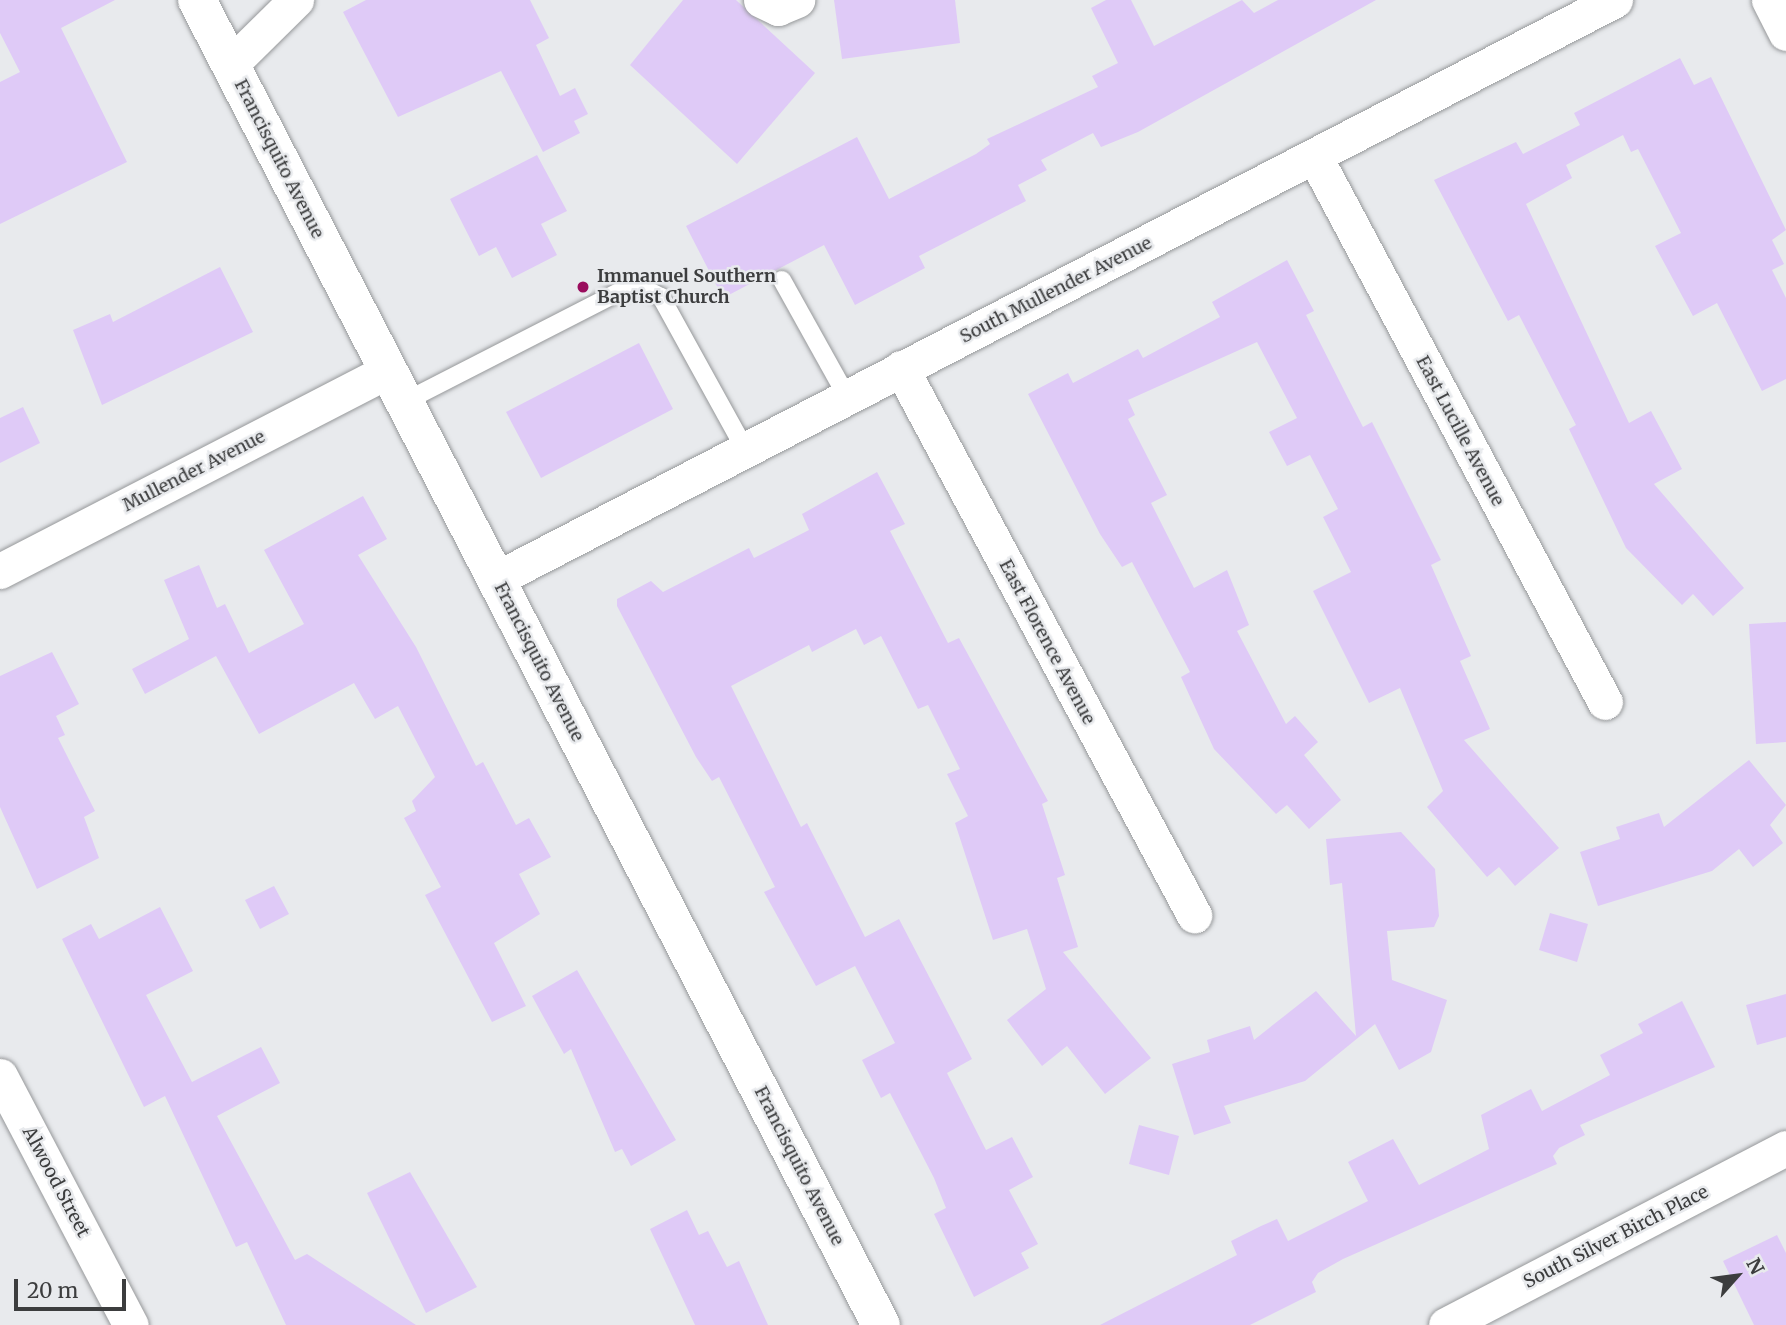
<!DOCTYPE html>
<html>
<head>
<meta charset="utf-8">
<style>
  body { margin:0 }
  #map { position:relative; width:1786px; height:1325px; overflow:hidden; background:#e8eaed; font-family:Merriweather,serif }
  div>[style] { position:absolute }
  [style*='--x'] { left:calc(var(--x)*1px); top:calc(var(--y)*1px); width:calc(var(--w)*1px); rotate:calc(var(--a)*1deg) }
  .building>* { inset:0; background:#dfcaf7 }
  .roads { filter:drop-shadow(0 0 2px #96989a) drop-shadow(0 0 2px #96989a) }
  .lane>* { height:18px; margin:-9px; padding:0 9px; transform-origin:9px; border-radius:9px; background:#fff }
  .street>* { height:35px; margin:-17.5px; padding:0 17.5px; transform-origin:17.5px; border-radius:17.5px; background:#fff }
  .secondary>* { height:38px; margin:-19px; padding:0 19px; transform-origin:19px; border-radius:19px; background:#fff }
  .dots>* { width:19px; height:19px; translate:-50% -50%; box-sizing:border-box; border:4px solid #e8eaed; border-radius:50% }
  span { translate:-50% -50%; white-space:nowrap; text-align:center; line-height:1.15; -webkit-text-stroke:5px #e8eaed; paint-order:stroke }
  .street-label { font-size:18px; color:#3c3d3e }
  .poi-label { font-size:18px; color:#3c3d3e; font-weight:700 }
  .left { translate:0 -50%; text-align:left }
  .north { position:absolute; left:1702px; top:1241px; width:70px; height:70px; -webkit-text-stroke:5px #e8eaed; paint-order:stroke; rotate:62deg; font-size:19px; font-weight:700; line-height:28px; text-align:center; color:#3c3d3e }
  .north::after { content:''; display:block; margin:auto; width:24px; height:32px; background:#3c3d3e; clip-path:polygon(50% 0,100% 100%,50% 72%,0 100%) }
  .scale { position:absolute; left:14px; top:1279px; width:112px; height:32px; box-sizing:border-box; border:4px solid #3c3d3e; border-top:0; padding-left:9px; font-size:21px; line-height:24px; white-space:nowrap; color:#3c3d3e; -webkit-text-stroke:5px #e8eaed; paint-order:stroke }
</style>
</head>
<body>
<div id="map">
  <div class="building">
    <div style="clip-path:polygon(0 0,115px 0,61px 28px,127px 162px,0 224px,0 82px,20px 72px,0 33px)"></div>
    <div style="clip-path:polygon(366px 0,530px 0,549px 38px,536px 45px,560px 96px,575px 88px,588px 114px,574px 121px,580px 133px,543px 152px,501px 71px,398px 117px,343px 12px)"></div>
    <div style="clip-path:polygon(683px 0,736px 0,815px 73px,737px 164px,630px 65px)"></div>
    <div style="clip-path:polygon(834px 0,955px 0,960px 43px,842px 59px)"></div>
    <div style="clip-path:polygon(1106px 0,1131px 0,1154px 46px,1242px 0,1254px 13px,1278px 0,1376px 0,1138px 132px,1101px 147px,1093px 133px,1041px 160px,1047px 170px,1018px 185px,1026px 201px,919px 256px,925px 268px,855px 305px,824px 245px,723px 298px,686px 226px,857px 137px,889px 199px,976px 154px,990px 144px,987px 139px,1098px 87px,1092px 76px,1118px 63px,1091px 8px)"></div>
    <div style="clip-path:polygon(1680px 58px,1694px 85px,1711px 77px,1786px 230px,1772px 240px,1784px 264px,1772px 270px,1786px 298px,1786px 379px,1762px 391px,1717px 303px,1693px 316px,1655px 246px,1681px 233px,1638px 149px,1631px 152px,1623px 135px,1566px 165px,1572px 178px,1526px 204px,1629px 423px,1651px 411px,1682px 469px,1654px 484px,1744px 588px,1713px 616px,1693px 594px,1682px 605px,1626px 548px,1569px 429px,1576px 425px,1519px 315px,1508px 321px,1434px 180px,1516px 142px,1523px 154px,1580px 125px,1574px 113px)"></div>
    <div style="clip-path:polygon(537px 155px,567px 211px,541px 224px,557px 255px,512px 278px,496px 247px,479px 256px,450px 199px)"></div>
    <div style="clip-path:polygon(1287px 260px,1314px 311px,1306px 315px,1348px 398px,1363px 427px,1372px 422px,1441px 560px,1431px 565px,1471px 656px,1460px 661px,1490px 729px,1464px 740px,1559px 848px,1515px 886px,1499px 867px,1487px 877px,1427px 807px,1443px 791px,1400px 688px,1369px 703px,1313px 591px,1351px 572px,1323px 517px,1338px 509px,1310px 455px,1287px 466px,1269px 432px,1297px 418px,1257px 342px,1128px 400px,1135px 415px,1128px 419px,1167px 495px,1151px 503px,1194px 588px,1227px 570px,1249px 625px,1237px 631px,1286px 724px,1295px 716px,1318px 742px,1304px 755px,1341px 800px,1309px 829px,1287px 805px,1276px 814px,1214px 749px,1181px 677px,1190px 672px,1132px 562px,1122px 567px,1100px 534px,1028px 394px,1068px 373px,1073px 383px,1138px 349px,1143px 358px,1220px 317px,1212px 302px)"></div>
    <div style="clip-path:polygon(220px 267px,253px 332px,102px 405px,73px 330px,110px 314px,113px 322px)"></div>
    <div style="clip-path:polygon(639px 343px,673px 409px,541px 478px,506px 412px)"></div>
    <div style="clip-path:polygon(23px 407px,40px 443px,0 463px,0 418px)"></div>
    <div style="clip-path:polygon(877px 472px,905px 524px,890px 531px,948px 643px,959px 638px,1048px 801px,1042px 804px,1065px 875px,1057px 878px,1078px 947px,1063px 952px,1151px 1058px,1105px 1094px,1067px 1046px,1042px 1066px,1007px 1020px,1046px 989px,1027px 929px,993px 940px,955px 823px,968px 816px,947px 774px,960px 769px,928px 705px,918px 709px,881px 636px,864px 645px,856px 629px,812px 652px,809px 645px,731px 686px,801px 827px,807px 823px,865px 937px,899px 919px,972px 1059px,947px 1073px,986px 1150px,1012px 1137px,1033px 1177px,1009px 1190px,1038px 1244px,1021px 1253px,1029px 1268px,974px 1297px,934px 1214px,946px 1208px,934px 1178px,890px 1093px,881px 1098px,862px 1060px,895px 1043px,855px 966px,816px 986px,764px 892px,775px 887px,719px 777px,712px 781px,696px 757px,617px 606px,617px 599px,651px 581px,663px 592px,749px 548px,754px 558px,809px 530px,802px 514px)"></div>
    <div style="clip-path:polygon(363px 496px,387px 539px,358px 555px,416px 647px,476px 766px,483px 762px,516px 825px,529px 818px,551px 857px,519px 874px,540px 914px,494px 943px,526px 1006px,492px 1022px,425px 895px,441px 887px,404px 818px,416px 811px,412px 801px,435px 777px,398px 706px,375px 719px,354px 683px,259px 734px,216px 656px,145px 694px,132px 669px,189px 639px,164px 580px,199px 565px,217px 608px,225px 604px,249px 653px,304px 624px,264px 550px)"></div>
    <div style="clip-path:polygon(1786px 622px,1786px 742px,1756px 744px,1749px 624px)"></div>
    <div style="clip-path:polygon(52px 652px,79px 704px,56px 716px,65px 735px,58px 738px,95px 811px,84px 817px,99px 858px,37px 889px,0 807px,0 676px)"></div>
    <div style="clip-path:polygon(1749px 760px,1786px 805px,1770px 825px,1783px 843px,1753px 867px,1739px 849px,1712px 871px,1598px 906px,1580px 852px,1620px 839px,1616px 827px,1659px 813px,1664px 827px)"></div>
    <div style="clip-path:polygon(1401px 832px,1435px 869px,1439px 916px,1434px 927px,1387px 931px,1392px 980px,1447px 1000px,1431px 1052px,1399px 1070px,1375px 1024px,1305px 1081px,1224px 1106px,1231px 1123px,1194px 1135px,1172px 1064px,1210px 1052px,1207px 1040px,1250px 1026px,1254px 1040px,1316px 991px,1356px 1036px,1342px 883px,1330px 885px,1326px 839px)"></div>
    <div style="clip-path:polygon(274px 886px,289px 914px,260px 929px,245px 900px)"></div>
    <div style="clip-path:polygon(160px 907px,193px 971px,146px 995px,192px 1082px,261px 1047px,280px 1083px,217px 1116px,295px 1260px,307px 1254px,416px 1325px,286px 1325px,247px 1242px,236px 1247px,165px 1096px,144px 1107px,62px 939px,91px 924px,99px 939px)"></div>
    <div style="clip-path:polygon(1550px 913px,1588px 924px,1577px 962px,1539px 950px)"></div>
    <div style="clip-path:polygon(577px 970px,676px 1140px,631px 1166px,622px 1149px,615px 1152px,571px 1049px,564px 1054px,532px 996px)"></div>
    <div style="clip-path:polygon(1786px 994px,1786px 1037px,1757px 1045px,1746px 1005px)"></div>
    <div style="clip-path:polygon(1682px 1001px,1715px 1067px,1580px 1125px,1585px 1135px,1559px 1148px,1553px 1156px,1557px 1164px,1343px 1259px,1318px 1273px,1312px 1282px,1316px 1292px,1250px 1325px,1100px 1325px,1237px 1255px,1231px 1241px,1261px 1226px,1277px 1219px,1288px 1241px,1368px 1201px,1348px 1162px,1393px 1139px,1419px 1185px,1489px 1149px,1481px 1115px,1531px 1089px,1542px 1111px,1610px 1075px,1600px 1055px,1643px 1033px,1638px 1024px)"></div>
    <div style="clip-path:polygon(1139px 1125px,1179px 1136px,1169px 1175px,1129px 1164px)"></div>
    <div style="clip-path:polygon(410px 1172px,477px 1287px,426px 1313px,367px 1193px)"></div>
    <div style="clip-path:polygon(687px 1210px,699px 1235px,708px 1231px,727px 1267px,739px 1261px,768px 1325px,695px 1325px,650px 1229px)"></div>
    <div style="clip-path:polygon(1777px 1235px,1786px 1253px,1786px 1325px,1754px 1325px,1723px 1261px)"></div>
  </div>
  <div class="roads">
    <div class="lane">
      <div style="--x:782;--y:280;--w:134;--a:60.9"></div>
      <div style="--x:404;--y:402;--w:244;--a:-27.1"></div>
      <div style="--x:621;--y:291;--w:22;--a:-8"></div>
      <div style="--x:643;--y:288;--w:20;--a:27"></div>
      <div style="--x:661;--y:297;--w:174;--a:61.1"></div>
    </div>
    <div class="street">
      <div style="--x:761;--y:0;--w:19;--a:25"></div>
      <div style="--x:778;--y:8;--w:21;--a:-23"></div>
      <div style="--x:1769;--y:0;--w:37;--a:63"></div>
      <div style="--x:230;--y:65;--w:93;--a:-44.6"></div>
      <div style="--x:1316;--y:159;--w:615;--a:61.98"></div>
      <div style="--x:901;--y:368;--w:621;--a:61.82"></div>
      <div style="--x:0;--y:571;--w:437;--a:-27.3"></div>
      <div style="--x:496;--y:579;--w:1260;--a:-27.36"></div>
      <div style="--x:0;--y:1076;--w:281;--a:62.3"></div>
      <div style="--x:1446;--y:1325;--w:383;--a:-27.5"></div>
    </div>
    <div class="secondary">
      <div style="--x:197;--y:0;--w:1491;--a:62.7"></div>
    </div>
  </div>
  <div class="dots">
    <div style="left:583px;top:287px;background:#9a0c5d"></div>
  </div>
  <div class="street-label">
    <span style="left:279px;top:159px;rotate:63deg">Francisquito Avenue</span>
    <span style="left:1056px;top:290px;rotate:-27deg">South Mullender Avenue</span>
    <span style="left:1460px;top:431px;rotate:62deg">East Lucille Avenue</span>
    <span style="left:194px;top:471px;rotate:-27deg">Mullender Avenue</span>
    <span style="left:1047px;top:642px;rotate:62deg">East Florence Avenue</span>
    <span style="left:539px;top:662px;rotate:63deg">Francisquito Avenue</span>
    <span style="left:799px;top:1166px;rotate:63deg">Francisquito Avenue</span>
    <span style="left:56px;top:1182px;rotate:62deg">Alwood Street</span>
    <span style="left:1616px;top:1237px;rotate:-27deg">South Silver Birch Place</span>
  </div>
  <div class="poi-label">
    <span class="left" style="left:597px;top:287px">Immanuel Southern<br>Baptist Church</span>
  </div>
  <div class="north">N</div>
  <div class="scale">20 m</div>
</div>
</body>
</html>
